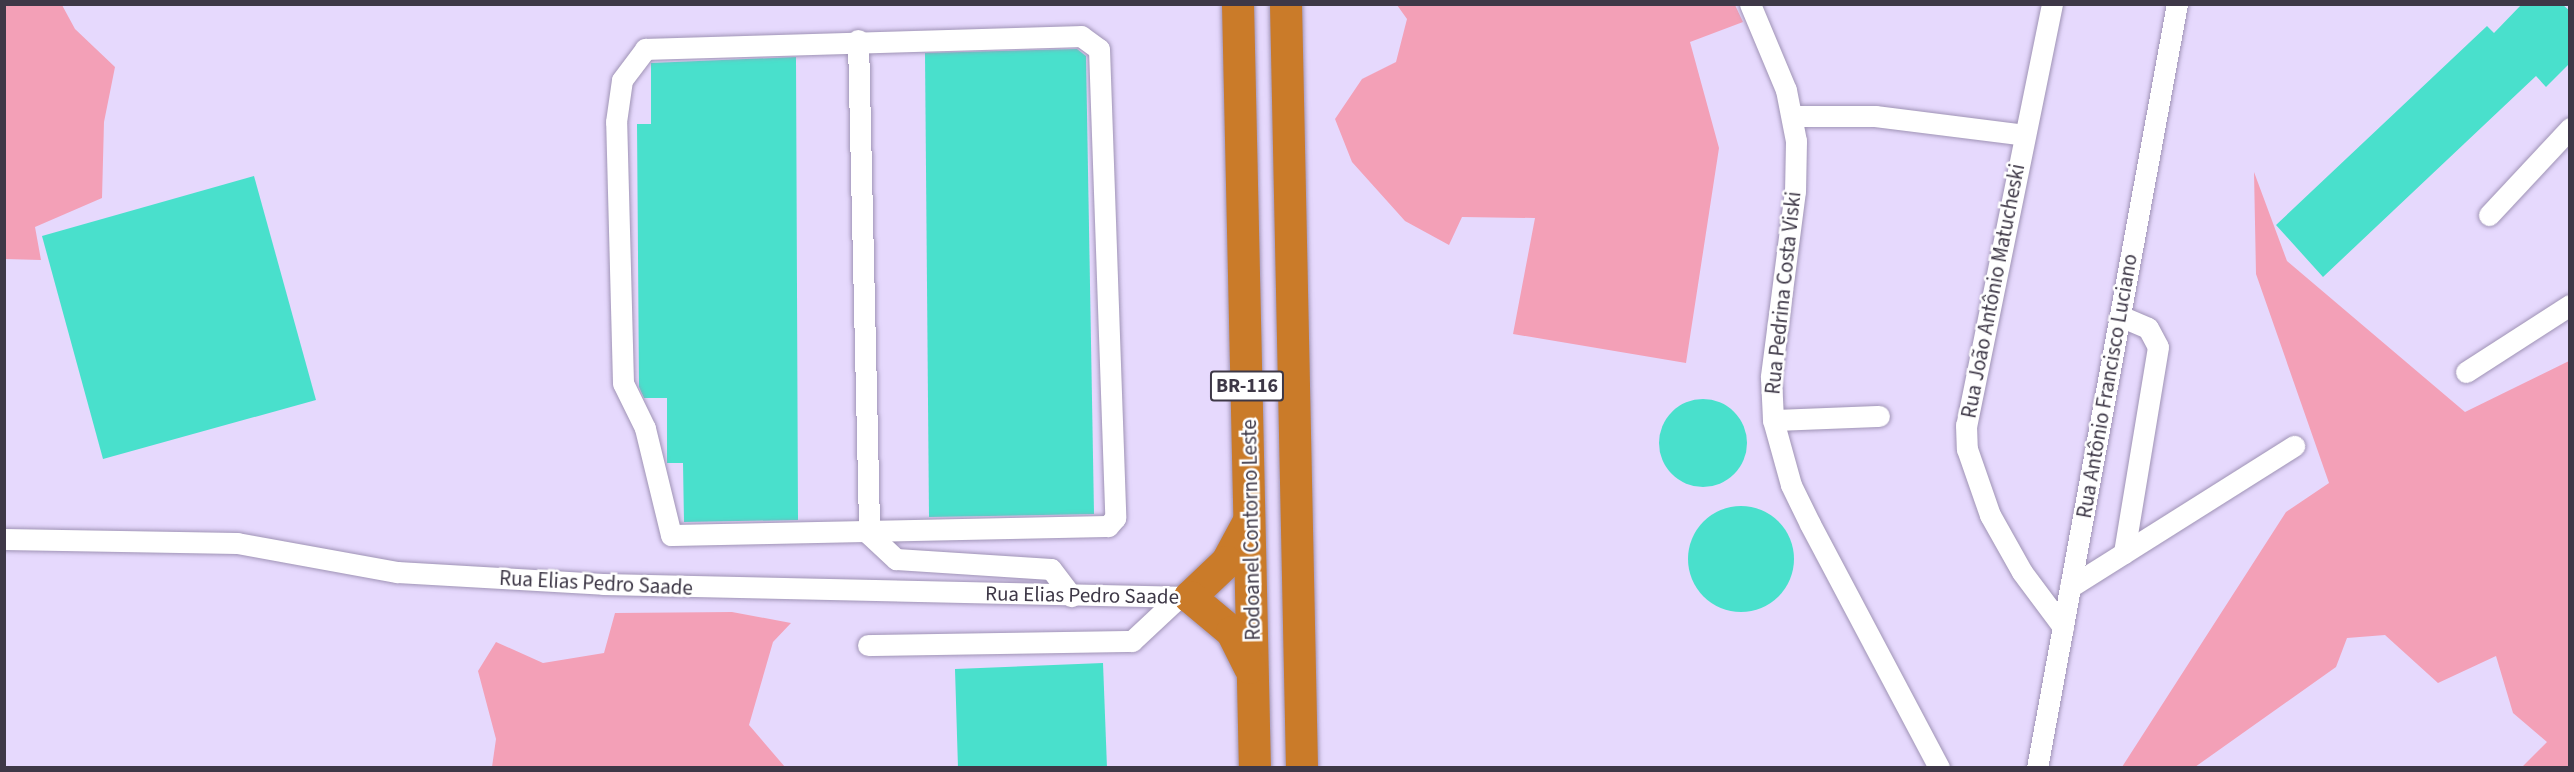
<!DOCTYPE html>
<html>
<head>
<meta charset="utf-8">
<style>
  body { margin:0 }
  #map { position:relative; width:2574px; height:772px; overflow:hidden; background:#e6d9fd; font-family:"Source Sans 3",sans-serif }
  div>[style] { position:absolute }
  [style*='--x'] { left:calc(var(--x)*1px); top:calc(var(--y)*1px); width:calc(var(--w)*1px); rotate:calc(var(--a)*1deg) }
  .green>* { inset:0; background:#f3a0b7 }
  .building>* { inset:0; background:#49e0cc }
  .round { border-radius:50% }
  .roads { filter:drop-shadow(0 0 2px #9f93b5) drop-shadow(0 0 2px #9f93b5) }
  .minor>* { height:21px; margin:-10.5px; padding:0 10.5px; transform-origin:10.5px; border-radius:10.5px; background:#fff }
  .highway>* { height:32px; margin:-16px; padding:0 16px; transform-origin:16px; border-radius:16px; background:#ca7b29 }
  span { translate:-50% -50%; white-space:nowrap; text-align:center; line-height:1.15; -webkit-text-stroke:5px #fff; paint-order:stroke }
  .shield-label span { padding:2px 4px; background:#fff; border:2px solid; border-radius:4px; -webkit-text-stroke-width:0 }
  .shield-label { font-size:20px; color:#3e3847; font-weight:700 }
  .street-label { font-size:21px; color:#3e3847 }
  .frame { position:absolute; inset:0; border:6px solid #3e3847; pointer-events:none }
</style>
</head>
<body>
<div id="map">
  <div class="green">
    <div style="clip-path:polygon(5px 4px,62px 5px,75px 29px,115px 67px,104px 122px,102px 198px,35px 227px,41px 260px,5px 259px)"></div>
    <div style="clip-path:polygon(1397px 5px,1735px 5px,1743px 22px,1690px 42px,1719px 148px,1686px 363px,1513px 334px,1535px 218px,1462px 217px,1449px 245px,1405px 221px,1352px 162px,1335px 119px,1362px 79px,1396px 62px,1407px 19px)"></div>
    <div style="clip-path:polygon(2254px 172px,2287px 261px,2465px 412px,2569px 361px,2569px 767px,2522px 767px,2547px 742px,2513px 713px,2496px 656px,2438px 683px,2385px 635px,2347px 638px,2336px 667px,2195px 767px,2122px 767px,2286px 512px,2329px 483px,2256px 274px)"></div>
    <div style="clip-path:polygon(732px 612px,791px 623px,773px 642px,749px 725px,785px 767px,492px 767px,496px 739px,478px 671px,496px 642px,543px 663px,604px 653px,615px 613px)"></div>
  </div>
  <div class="building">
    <div style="clip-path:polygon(2522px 4px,2563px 5px,2570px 11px,2570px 63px,2546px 87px,2536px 76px,2323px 277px,2276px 225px,2487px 26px,2494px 33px)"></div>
    <div style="clip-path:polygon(1077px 49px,1086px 56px,1094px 514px,929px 517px,925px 53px)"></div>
    <div style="clip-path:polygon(796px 57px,798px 520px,684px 522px,683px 463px,667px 463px,667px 398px,644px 398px,639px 387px,637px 124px,651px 124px,651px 63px)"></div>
    <div style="clip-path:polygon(254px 176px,316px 400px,103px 459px,42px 236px)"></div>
    <div class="round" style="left:1659px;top:399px;width:88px;height:88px"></div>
    <div class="round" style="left:1688px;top:506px;width:106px;height:106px"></div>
    <div style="clip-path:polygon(1103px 663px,1107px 768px,958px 768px,955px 669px)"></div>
  </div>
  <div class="roads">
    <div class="minor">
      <div style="--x:1750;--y:4;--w:93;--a:67.3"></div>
      <div style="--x:1786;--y:90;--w:52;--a:78.9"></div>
      <div style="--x:1796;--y:141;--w:50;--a:91.1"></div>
      <div style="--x:1795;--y:191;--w:188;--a:97.4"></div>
      <div style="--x:1771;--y:377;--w:43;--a:87.3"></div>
      <div style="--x:1773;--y:420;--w:67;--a:74.5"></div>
      <div style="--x:1791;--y:485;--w:43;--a:64"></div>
      <div style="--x:1810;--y:524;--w:276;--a:62.1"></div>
      <div style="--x:2052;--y:4;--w:430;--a:101.5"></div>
      <div style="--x:1966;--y:425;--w:24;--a:88"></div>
      <div style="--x:1967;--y:449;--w:70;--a:70.8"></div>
      <div style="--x:1990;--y:515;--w:65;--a:60.7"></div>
      <div style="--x:2022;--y:572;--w:69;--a:53.3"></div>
      <div style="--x:1081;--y:36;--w:22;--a:36"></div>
      <div style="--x:1099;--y:49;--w:469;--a:88"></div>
      <div style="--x:1115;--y:518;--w:11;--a:131"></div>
      <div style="--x:1108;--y:526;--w:437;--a:178.8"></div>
      <div style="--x:671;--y:535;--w:110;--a:-103.7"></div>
      <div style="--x:645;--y:428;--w:50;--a:-116.1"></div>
      <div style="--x:623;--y:383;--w:261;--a:-91.5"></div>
      <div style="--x:616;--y:122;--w:42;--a:-81.9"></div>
      <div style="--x:622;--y:80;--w:39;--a:-53"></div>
      <div style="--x:645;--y:49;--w:436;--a:-1.7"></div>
      <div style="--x:858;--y:40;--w:494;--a:88.7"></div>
      <div style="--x:869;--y:534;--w:37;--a:43"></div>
      <div style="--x:896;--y:559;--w:155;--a:3.7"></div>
      <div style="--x:1051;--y:569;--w:34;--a:53"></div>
      <div style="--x:1792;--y:116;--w:83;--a:0"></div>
      <div style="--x:1875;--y:116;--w:151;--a:7.2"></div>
      <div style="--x:2489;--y:215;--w:119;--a:-47"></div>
      <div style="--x:2120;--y:316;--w:30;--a:23"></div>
      <div style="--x:2148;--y:328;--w:21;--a:62"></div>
      <div style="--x:2158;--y:347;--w:209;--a:99.4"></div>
      <div style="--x:2466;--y:372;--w:124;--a:-32.8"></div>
      <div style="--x:1773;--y:420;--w:106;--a:-2.2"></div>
      <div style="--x:4;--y:539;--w:233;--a:1"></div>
      <div style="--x:237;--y:543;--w:163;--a:10.3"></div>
      <div style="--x:397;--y:572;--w:206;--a:3.3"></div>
      <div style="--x:603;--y:584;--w:587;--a:1.27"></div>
      <div style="--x:2070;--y:587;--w:265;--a:-32.2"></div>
      <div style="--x:868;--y:645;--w:264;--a:-0.9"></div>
      <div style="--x:1132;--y:641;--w:64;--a:-43.1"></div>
      <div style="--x:2037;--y:768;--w:777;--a:-79.62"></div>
    </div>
    <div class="highway">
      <div style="--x:1238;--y:4;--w:764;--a:88.73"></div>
      <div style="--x:1286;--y:4;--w:764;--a:88.8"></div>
      <div style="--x:1249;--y:521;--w:47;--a:118.2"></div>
      <div style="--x:1227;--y:562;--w:51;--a:136.6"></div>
      <div style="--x:1190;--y:597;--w:55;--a:39.8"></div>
      <div style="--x:1232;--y:632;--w:40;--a:63.4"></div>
    </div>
  </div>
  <div class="shield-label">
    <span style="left:1247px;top:386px">BR-116</span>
  </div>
  <div class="street-label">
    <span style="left:1993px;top:291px;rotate:-79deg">Rua João Antônio Matucheski</span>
    <span style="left:1783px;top:293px;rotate:-84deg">Rua Pedrina Costa Viski</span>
    <span style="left:2107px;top:386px;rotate:-80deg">Rua Antônio Francisco Luciano</span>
    <span style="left:1251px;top:530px;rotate:-91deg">Rodoanel Contorno Leste</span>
    <span style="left:596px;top:583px;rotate:3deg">Rua Elias Pedro Saade</span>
    <span style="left:1082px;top:595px;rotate:1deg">Rua Elias Pedro Saade</span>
  </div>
  <div class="frame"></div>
</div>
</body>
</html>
